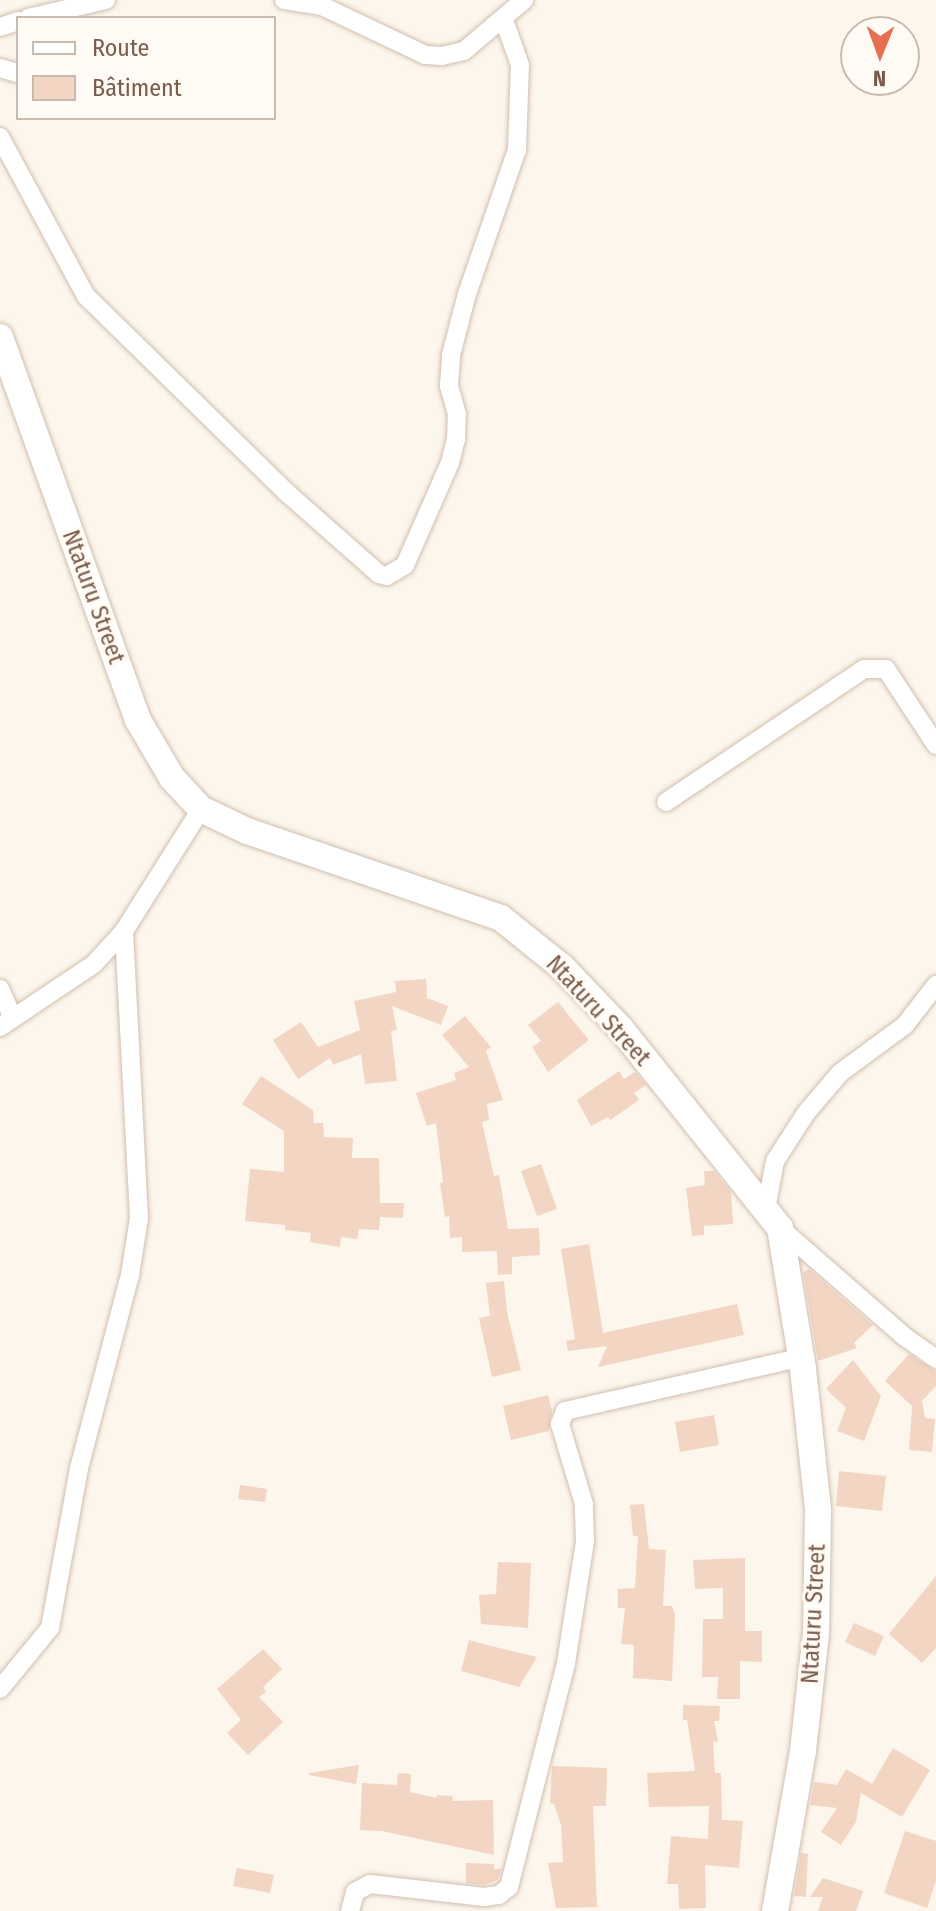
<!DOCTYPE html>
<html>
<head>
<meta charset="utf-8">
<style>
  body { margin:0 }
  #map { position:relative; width:936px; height:1911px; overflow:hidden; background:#fdf6ec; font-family:"Fira Sans Condensed",sans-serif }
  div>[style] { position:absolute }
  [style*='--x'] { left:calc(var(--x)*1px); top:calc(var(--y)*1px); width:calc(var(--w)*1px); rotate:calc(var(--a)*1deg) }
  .building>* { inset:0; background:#f3d5c3 }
  .roads { filter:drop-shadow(0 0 2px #d1beb0) drop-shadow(0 0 2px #d1beb0) }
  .street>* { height:18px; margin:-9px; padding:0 9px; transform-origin:9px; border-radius:9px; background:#fff }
  .secondary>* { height:26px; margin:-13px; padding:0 13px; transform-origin:13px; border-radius:13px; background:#fff }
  span { translate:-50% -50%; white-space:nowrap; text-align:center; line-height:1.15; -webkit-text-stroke:6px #fffaf3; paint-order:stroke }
  .street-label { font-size:24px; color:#7a5c4d }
  .legend { position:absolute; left:16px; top:16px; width:260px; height:104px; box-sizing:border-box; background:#fffaf3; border:2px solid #cabbb1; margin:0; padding:10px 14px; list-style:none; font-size:24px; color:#7a5c4d }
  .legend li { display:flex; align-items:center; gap:16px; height:40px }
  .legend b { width:40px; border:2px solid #cabbb1 }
  .north { position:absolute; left:840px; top:16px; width:80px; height:80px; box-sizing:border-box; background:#fffaf3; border:2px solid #cabbb1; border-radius:50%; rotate:181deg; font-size:22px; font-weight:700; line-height:32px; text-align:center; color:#7a5c4d }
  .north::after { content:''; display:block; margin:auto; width:28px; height:36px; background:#e76f51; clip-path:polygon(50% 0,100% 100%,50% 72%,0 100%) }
</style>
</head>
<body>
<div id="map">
  <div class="building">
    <div style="clip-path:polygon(426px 979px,427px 998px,448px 1006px,441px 1025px,392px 1006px,397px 1030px,391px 1031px,397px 1081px,365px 1084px,361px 1054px,333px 1065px,330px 1058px,298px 1079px,273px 1040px,301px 1022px,318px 1047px,360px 1030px,354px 1001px,396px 992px,395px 981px)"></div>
    <div style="clip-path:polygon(558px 1002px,589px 1040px,548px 1072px,532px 1047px,541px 1041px,528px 1025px)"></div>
    <div style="clip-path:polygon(465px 1016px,491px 1047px,486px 1051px,503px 1100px,487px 1104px,489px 1120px,482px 1122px,494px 1176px,499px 1175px,508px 1229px,539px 1228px,540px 1255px,512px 1257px,512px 1274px,498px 1275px,497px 1251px,462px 1252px,462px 1237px,450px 1238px,449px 1216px,445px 1217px,440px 1183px,443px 1182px,436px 1123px,427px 1126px,416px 1093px,456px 1080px,454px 1073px,469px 1067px,442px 1035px)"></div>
    <div style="clip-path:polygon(619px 1071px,624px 1079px,635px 1072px,646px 1085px,634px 1093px,639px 1100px,610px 1120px,608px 1117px,591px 1126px,577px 1100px)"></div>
    <div style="clip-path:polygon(261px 1076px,313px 1110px,314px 1123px,323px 1123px,324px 1137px,353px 1138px,352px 1158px,379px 1158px,380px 1203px,404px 1203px,403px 1218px,380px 1217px,379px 1230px,359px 1229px,357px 1239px,341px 1237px,340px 1247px,310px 1242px,311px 1233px,285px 1230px,285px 1225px,245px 1221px,250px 1169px,284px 1172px,284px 1131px,242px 1104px)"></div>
    <div style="clip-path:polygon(541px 1164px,557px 1209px,537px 1216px,521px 1171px)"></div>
    <div style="clip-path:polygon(704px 1171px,714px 1171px,731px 1192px,733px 1224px,704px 1226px,704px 1235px,692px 1236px,686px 1188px,705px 1185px)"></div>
    <div style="clip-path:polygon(589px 1244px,603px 1333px,737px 1304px,744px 1335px,598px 1367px,607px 1346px,568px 1351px,566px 1341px,575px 1339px,561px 1249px)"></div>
    <div style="clip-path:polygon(809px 1269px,873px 1325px,854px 1343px,857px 1348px,818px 1361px,803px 1272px)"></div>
    <div style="clip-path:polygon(504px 1281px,507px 1312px,521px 1370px,492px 1377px,479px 1318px,490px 1316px,486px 1283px)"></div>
    <div style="clip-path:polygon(909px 1354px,936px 1371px,936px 1386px,922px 1401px,925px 1418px,935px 1419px,932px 1452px,909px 1450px,912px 1406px,885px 1381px)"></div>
    <div style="clip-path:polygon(853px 1360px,881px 1396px,864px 1441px,837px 1431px,846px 1408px,826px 1389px)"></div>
    <div style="clip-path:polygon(548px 1395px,552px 1411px,549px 1431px,511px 1440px,503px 1406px)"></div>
    <div style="clip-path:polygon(714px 1415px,719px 1445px,680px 1452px,675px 1422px)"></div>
    <div style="clip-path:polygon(839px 1471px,886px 1476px,882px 1511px,836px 1506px)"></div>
    <div style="clip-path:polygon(240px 1485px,267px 1489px,265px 1502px,238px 1499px)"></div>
    <div style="clip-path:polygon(644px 1504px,649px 1549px,666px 1550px,663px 1606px,672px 1606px,675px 1616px,672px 1681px,633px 1678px,634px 1645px,621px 1644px,625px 1608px,618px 1608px,618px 1589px,635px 1588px,638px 1536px,633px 1536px,630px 1505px)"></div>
    <div style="clip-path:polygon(745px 1558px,745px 1631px,762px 1631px,762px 1662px,740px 1661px,740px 1699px,717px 1699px,718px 1677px,702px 1677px,703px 1619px,723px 1619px,723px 1588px,695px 1589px,693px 1560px)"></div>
    <div style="clip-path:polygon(498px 1562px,531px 1563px,528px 1628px,481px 1624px,479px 1595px,496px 1594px)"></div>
    <div style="clip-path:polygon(936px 1576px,936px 1648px,922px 1663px,889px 1634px)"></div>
    <div style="clip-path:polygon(854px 1623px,884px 1636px,875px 1656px,845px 1642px)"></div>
    <div style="clip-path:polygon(469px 1640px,491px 1646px,537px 1657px,519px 1687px,461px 1671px)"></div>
    <div style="clip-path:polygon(263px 1649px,282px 1669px,263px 1687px,266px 1692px,259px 1697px,283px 1722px,248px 1755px,227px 1733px,241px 1720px,217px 1689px)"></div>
    <div style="clip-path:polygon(683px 1705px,720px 1706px,719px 1721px,714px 1721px,718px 1741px,713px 1742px,715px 1773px,721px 1773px,722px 1820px,743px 1821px,739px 1868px,705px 1865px,706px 1908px,679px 1909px,678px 1884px,667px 1884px,671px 1836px,708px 1839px,709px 1806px,649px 1807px,647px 1773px,695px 1771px,687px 1720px,683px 1720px)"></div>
    <div style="clip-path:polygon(893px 1748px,930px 1770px,902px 1817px,861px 1793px,856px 1822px,841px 1845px,821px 1832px,837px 1808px,810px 1805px,814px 1782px,837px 1785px,846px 1769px,872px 1784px)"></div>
    <div style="clip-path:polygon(359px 1765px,356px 1784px,309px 1775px,309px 1773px)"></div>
    <div style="clip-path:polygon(552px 1766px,607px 1768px,606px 1806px,593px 1806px,597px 1907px,556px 1908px,548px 1863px,563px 1862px,561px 1825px,554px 1804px,550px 1803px)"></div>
    <div style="clip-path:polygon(398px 1773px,411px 1774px,410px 1792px,436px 1798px,437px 1795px,453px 1796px,452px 1801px,493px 1800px,494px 1855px,382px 1831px,360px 1830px,362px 1783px,397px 1785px)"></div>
    <div style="clip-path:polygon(905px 1831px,936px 1841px,936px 1881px,927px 1908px,884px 1893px)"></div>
    <div style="clip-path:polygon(801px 1853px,808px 1854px,806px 1897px,794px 1896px)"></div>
    <div style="clip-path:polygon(466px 1863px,494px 1864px,494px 1869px,501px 1869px,498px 1880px,484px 1885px,466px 1883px)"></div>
    <div style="clip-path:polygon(237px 1868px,274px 1875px,270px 1893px,233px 1886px)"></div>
    <div style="clip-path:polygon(823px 1878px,863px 1891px,856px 1911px,818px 1911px,823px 1897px,810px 1897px)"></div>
  </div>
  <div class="roads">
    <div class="street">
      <div style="--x:284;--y:0;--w:38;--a:9"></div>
      <div style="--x:322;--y:6;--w:114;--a:25.4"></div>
      <div style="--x:425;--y:55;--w:17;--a:3"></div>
      <div style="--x:442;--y:56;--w:23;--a:-13"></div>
      <div style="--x:464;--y:51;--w:79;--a:-40.4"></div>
      <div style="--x:28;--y:18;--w:80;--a:-13"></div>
      <div style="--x:0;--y:27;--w:19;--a:-18"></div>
      <div style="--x:0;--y:68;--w:19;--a:16"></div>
      <div style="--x:0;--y:137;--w:181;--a:61.6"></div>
      <div style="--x:86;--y:296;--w:280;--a:44.4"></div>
      <div style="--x:286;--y:492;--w:124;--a:41.4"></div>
      <div style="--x:379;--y:574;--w:8;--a:14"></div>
      <div style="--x:387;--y:576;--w:21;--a:-31"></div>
      <div style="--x:405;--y:565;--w:111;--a:-66.2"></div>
      <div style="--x:450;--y:463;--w:25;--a:-76"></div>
      <div style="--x:456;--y:439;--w:25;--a:-88"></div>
      <div style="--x:457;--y:414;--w:29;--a:-106"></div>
      <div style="--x:449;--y:386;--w:31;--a:-86"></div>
      <div style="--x:451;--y:355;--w:63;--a:-75.3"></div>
      <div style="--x:467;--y:294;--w:152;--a:-70.9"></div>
      <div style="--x:517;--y:150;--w:85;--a:-88"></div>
      <div style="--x:520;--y:65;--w:48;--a:-109.6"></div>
      <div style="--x:666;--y:802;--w:239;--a:-33.9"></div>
      <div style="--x:864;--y:669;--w:22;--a:0"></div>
      <div style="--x:886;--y:669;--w:91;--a:56.7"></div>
      <div style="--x:0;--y:989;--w:32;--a:66"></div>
      <div style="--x:0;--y:1027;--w:113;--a:-33.8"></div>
      <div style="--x:94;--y:964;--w:45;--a:-47.7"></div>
      <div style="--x:124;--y:931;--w:144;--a:-57.7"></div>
      <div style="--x:766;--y:1209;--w:49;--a:-79.4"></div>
      <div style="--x:775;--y:1161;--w:57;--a:-57.1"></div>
      <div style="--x:806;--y:1113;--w:52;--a:-49.6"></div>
      <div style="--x:840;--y:1073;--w:81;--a:-36.4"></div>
      <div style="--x:905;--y:1025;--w:51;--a:-52.2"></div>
      <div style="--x:780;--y:1228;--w:166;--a:41.1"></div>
      <div style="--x:905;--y:1337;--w:38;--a:35"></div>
      <div style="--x:0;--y:1689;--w:79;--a:-50.7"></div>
      <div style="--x:50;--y:1628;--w:163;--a:-79.7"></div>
      <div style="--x:79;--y:1468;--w:200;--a:-75.2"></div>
      <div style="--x:130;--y:1275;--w:58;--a:-81"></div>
      <div style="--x:139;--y:1218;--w:287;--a:-93"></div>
      <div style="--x:350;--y:1911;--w:20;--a:-75"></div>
      <div style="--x:355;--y:1892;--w:17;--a:-28"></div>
      <div style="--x:370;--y:1884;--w:115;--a:6.5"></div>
      <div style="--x:484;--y:1897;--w:15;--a:-8"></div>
      <div style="--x:499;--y:1895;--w:13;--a:-39"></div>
      <div style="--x:509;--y:1887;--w:231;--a:-75.7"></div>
      <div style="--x:566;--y:1663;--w:123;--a:-81.1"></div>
      <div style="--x:585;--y:1541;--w:37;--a:-92"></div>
      <div style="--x:584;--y:1504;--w:84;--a:-106.7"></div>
      <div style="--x:560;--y:1424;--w:14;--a:-69"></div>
      <div style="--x:565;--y:1411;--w:243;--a:-12.8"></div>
    </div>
    <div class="secondary">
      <div style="--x:0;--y:337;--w:407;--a:70.2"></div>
      <div style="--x:138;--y:720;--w:67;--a:59.6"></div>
      <div style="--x:172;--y:778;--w:42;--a:46.9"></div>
      <div style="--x:201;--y:809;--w:51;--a:25.6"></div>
      <div style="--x:247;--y:831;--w:268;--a:18.9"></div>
      <div style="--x:501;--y:918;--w:80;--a:38.9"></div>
      <div style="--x:563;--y:968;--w:84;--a:46.4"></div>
      <div style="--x:621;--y:1029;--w:255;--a:51.4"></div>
      <div style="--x:780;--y:1228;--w:143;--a:80.7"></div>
      <div style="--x:803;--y:1369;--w:142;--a:83.9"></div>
      <div style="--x:818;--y:1510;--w:123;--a:90.9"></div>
      <div style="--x:816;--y:1633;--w:119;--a:96.3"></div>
      <div style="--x:803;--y:1751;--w:162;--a:99.9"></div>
    </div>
  </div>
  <div class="street-label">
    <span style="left:93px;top:597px;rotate:70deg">Ntaturu Street</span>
    <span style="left:598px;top:1011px;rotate:47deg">Ntaturu Street</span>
    <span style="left:814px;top:1614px;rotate:-87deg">Ntaturu Street</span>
  </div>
  <ul class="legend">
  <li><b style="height:10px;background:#fff"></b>Route</li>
  <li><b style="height:22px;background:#f3d5c3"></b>Bâtiment</li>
  </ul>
  <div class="north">N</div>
</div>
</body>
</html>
